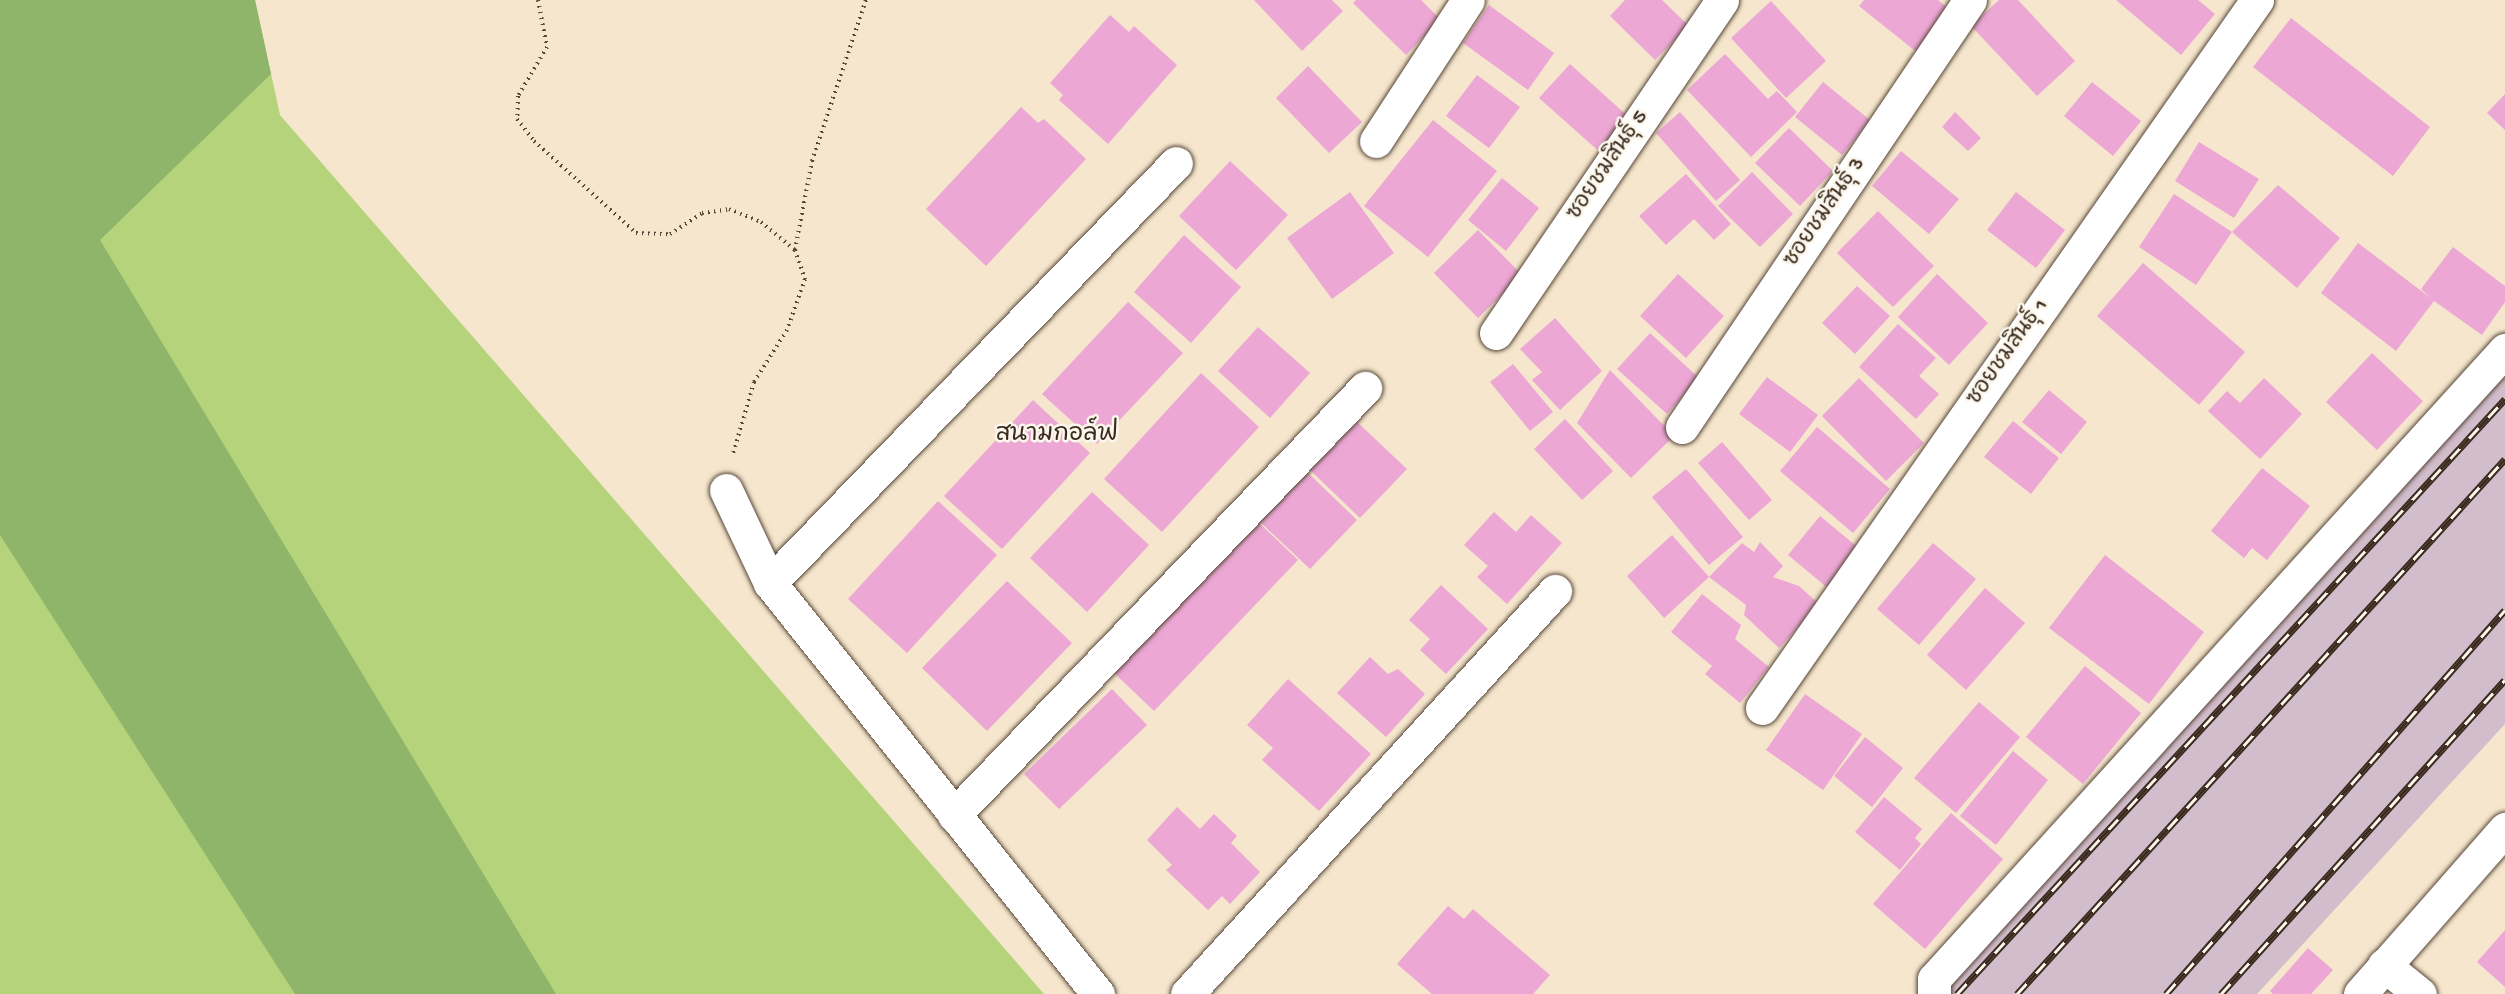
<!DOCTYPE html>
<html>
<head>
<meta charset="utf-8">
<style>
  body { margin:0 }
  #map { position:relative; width:2505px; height:994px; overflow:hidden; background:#f5e6cd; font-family:"Gochi Hand","Playpen Sans Thai",sans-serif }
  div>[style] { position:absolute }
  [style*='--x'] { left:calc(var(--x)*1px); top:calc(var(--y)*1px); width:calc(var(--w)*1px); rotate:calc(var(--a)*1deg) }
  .industrial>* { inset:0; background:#d1bdcb }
  .green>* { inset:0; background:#b4d37a }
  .forest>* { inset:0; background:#8fb56a }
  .building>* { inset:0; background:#eca7d5 }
  .path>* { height:4px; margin-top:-2px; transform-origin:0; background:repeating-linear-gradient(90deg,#574638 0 1.5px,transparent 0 6px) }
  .roads { filter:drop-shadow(0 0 2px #574638) drop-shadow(0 0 2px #574638) }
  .minor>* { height:33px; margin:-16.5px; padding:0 16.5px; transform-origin:16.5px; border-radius:16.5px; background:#fff }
  .rail>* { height:7px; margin-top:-3.5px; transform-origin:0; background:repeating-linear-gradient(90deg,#fbf7ec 0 14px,#3b2a1e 0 28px); box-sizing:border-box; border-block:2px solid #3b2a1e }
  span { translate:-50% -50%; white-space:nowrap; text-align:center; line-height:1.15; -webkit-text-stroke:5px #fbf7ec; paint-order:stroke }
  .street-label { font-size:22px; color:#3b2a1e }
  .neighbourhood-label { font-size:24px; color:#3b2a1e }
</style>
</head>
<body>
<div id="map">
  <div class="industrial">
    <div style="clip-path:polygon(2505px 357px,2505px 724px,2257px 994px,1925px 994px)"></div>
  </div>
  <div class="green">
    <div style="clip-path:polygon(0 0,255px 0,280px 115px,1044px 994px,0 994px)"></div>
  </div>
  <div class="forest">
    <div style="clip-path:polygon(0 0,255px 0,271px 74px,100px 240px,556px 994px,295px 994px,0 535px)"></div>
  </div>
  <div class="building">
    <div style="clip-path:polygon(1254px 0,1332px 0,1343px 11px,1302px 51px)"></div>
    <div style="clip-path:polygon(1356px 0,1421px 0,1440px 19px,1406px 55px,1353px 3px)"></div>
    <div style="clip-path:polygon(1625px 0,1662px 0,1689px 26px,1655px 60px,1610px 16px)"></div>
    <div style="clip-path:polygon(1864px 0,1938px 0,1953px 12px,1919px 54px,1859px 6px)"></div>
    <div style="clip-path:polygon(1999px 0,2018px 0,2075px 61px,2037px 96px,1971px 26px)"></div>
    <div style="clip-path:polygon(2116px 0,2198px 0,2215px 14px,2181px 55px)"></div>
    <div style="clip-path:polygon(1771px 1px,1826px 61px,1786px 98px,1731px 38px)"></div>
    <div style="clip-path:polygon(1489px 5px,1554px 53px,1528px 90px,1463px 43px)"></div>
    <div style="clip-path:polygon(1110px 15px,1129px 32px,1134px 26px,1177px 65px,1108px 144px,1059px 100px,1063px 95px,1050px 83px)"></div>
    <div style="clip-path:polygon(2291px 18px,2430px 127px,2393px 176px,2253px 67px)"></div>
    <div style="clip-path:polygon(1725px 54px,1768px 99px,1777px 91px,1797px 112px,1751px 157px,1687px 90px)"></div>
    <div style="clip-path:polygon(1570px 64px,1632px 120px,1602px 154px,1539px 98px)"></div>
    <div style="clip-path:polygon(1308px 66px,1362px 122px,1329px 153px,1276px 98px)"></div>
    <div style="clip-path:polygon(1477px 75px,1520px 107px,1489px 148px,1446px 116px)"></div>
    <div style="clip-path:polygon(1823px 82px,1870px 120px,1842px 155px,1795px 117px)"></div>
    <div style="clip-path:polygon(2092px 82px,2141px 121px,2113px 156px,2064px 116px)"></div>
    <div style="clip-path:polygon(2505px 94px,2505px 130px,2487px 113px)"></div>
    <div style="clip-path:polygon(1021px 107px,1038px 123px,1044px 119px,1086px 159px,986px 266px,926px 209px)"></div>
    <div style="clip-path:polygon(1680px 112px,1740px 180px,1716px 201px,1656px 133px)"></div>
    <div style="clip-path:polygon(1955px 112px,1981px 138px,1968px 151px,1942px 127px)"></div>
    <div style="clip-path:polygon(1433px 120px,1497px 171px,1428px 257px,1364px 206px)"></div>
    <div style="clip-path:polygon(1789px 128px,1833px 171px,1800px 206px,1755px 163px)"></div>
    <div style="clip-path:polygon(2199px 142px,2259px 179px,2234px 218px,2175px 181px)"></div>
    <div style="clip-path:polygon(1901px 151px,1959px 199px,1929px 234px,1872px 186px)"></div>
    <div style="clip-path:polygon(1230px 161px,1288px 215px,1236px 270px,1179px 216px)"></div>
    <div style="clip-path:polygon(1752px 172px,1793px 214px,1760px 247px,1718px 206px)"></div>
    <div style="clip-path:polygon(1686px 174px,1731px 224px,1714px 240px,1694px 219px,1666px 245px,1639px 216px)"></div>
    <div style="clip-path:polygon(1502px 178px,1539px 208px,1506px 251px,1468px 220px)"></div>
    <div style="clip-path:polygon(2278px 185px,2340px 238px,2297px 288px,2232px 232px)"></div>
    <div style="clip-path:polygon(1350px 192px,1394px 253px,1332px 299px,1287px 238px)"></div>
    <div style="clip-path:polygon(2016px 192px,2065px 230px,2036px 268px,1987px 230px)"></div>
    <div style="clip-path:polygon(2174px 194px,2232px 232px,2196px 285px,2139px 247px)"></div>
    <div style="clip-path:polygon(1878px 211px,1934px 266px,1893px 307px,1837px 253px)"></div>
    <div style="clip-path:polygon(1478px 230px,1522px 275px,1478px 318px,1434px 273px)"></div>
    <div style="clip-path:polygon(1184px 235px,1241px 287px,1191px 343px,1134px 292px)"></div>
    <div style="clip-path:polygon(2358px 243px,2432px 299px,2421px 289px,2453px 247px,2505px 286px,2505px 302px,2482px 335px,2434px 301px,2396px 351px,2321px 293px)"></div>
    <div style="clip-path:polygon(2143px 263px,2245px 352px,2199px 405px,2097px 316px)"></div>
    <div style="clip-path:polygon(1678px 274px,1724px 316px,1686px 358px,1640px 316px)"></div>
    <div style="clip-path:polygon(1937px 274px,1988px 323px,1949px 365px,1898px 317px)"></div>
    <div style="clip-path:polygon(1857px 286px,1890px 316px,1855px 354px,1822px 323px)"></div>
    <div style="clip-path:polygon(1128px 302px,1183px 353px,1097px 444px,1042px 394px)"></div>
    <div style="clip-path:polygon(1555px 318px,1602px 371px,1560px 410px,1532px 380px,1542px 372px,1520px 349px)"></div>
    <div style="clip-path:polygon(1898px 324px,1936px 358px,1919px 376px,1939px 394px,1916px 419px,1859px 367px)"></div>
    <div style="clip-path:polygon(1258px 327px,1310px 373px,1270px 418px,1218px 371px)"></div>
    <div style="clip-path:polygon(1650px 333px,1699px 378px,1667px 414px,1617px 369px)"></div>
    <div style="clip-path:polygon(2372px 353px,2423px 401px,2377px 450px,2326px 402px)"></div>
    <div style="clip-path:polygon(1513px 364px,1553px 412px,1530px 431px,1490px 382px)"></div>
    <div style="clip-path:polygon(1610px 370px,1674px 436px,1631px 478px,1577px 423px)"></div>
    <div style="clip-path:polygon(1201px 373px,1259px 427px,1162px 532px,1104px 479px)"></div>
    <div style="clip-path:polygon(1767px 377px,1818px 415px,1790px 452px,1739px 414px)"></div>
    <div style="clip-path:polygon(1859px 378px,1924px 443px,1886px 481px,1822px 416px)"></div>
    <div style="clip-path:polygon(2264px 378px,2302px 414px,2260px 459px,2208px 411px,2227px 391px,2240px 403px)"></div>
    <div style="clip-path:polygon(2049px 390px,2087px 422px,2061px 454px,2022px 422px)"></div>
    <div style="clip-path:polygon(1033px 400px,1090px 453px,1002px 549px,944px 496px)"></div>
    <div style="clip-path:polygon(1565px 419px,1613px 471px,1582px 500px,1534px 449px)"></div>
    <div style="clip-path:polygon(1356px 421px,1407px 469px,1360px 518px,1310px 470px)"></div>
    <div style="clip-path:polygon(2013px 421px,2059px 458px,2031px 494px,1984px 457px)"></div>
    <div style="clip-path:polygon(1817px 427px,1890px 489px,1853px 533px,1780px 471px)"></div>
    <div style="clip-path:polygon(1722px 442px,1772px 500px,1749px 520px,1698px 463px)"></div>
    <div style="clip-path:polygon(2262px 468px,2310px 506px,2267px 560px,2252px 548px,2244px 558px,2211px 531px)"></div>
    <div style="clip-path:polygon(1686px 469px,1743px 537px,1709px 565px,1652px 497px)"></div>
    <div style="clip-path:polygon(1306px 471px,1357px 520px,1310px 569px,1259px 521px)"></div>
    <div style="clip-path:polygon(1092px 492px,1149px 545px,1087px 612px,1030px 558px)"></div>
    <div style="clip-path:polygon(938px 501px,997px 555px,907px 653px,848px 599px)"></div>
    <div style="clip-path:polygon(1494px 512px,1516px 532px,1531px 515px,1562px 543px,1507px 604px,1477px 577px,1488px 566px,1464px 545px)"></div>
    <div style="clip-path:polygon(1820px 516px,1861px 550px,1829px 589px,1788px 555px)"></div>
    <div style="clip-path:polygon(1255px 519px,1298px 560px,1154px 711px,1111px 670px)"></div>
    <div style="clip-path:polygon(1672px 535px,1709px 577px,1742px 543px,1754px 552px,1760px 542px,1783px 566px,1773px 577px,1799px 586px,1819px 604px,1779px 648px,1744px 615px,1746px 605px,1709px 577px,1664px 618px,1627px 576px)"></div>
    <div style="clip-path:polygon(1933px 543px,1976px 579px,1919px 645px,1877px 609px)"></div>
    <div style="clip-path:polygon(2105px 555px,2204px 632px,2149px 704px,2049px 628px)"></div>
    <div style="clip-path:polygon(1007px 581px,1072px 643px,987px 731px,922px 668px)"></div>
    <div style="clip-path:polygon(1441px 585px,1488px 629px,1446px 674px,1420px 650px,1430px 639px,1409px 620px)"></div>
    <div style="clip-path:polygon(1985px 588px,2025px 623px,1966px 690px,1927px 655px)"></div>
    <div style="clip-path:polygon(1702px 594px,1741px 625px,1735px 639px,1769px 667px,1740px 703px,1705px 674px,1712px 666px,1671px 632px)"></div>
    <div style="clip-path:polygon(1370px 657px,1388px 674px,1398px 669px,1425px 694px,1386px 737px,1337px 693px)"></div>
    <div style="clip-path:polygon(2085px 666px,2141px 713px,2083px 784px,2026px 737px)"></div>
    <div style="clip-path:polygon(1288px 679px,1371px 754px,1319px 811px,1262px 760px,1273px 748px,1247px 725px)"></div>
    <div style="clip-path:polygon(1112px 689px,1147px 725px,1059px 809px,1024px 774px)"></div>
    <div style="clip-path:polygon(1805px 694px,1862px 734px,1823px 790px,1766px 750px)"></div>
    <div style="clip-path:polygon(1979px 702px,2020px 737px,1956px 813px,1914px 778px)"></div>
    <div style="clip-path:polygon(1865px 737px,1903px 768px,1872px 807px,1834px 776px)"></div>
    <div style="clip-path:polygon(2013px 751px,2048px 780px,1996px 845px,1960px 816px)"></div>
    <div style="clip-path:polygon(1884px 797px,1922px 829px,1915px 838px,1921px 844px,1900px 870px,1855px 832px)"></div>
    <div style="clip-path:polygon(1177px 807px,1200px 829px,1214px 814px,1237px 836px,1231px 843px,1260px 872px,1230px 904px,1222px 896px,1208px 910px,1166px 870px,1172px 865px,1147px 840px)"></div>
    <div style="clip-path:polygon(1951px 813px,2003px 859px,1925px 949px,1873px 904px)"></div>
    <div style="clip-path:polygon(1448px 906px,1464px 919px,1473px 909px,1550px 975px,1533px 994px,1432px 994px,1397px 964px)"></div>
    <div style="clip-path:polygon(2505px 930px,2505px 987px,2477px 962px)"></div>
    <div style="clip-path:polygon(2308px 948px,2333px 970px,2311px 994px,2273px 994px,2270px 991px)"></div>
  </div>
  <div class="path">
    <div style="--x:538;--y:0;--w:48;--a:79.2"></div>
    <div style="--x:547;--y:47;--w:57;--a:120.6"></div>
    <div style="--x:518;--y:96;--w:23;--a:92"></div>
    <div style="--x:517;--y:119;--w:28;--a:52"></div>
    <div style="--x:534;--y:141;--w:137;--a:42"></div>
    <div style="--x:636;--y:233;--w:34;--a:2"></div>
    <div style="--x:670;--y:234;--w:38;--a:-33"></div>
    <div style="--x:702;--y:213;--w:27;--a:-8"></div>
    <div style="--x:729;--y:209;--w:35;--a:22"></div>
    <div style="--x:761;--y:222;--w:44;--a:39.5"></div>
    <div style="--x:795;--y:250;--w:31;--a:71"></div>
    <div style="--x:805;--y:279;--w:54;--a:109.4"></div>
    <div style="--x:787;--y:330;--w:62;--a:122.4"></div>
    <div style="--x:754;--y:382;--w:75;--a:106.3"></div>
    <div style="--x:795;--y:250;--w:91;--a:-79.2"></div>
    <div style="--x:812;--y:161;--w:170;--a:-71.5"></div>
  </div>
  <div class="roads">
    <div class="minor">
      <div style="--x:1376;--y:141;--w:168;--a:-56.9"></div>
      <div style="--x:1496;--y:333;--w:402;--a:-55.8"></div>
      <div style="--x:1682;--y:427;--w:515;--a:-56"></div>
      <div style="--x:726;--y:490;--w:103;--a:64.7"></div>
      <div style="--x:770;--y:583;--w:526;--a:51.41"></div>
      <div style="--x:770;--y:583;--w:584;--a:-45.97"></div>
      <div style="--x:1762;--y:708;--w:864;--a:-55.04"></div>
      <div style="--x:954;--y:815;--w:593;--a:-46.09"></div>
      <div style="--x:2384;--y:965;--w:46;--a:38.9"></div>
      <div style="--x:1187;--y:994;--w:546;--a:-47.6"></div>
      <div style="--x:1934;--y:994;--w:15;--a:-90"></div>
      <div style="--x:1934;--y:979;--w:850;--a:-47.77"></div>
      <div style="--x:2360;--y:994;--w:220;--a:-48.7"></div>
    </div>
  </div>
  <div class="rail">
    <div style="--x:1957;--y:994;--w:809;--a:-47.35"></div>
    <div style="--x:2017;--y:994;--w:724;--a:-47.63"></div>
    <div style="--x:2166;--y:994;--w:512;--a:-48.56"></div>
    <div style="--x:2221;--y:994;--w:423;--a:-47.9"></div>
  </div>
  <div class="street-label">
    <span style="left:1609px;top:166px;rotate:-56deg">ซอยชมสินธุ์ 5</span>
    <span style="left:1826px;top:213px;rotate:-56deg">ซอยชมสินธุ์ 3</span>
    <span style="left:2009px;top:353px;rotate:-55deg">ซอยชมสินธุ์ 1</span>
  </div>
  <div class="neighbourhood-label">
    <span style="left:1057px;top:436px">สนามกอล์ฟ</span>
  </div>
</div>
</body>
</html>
